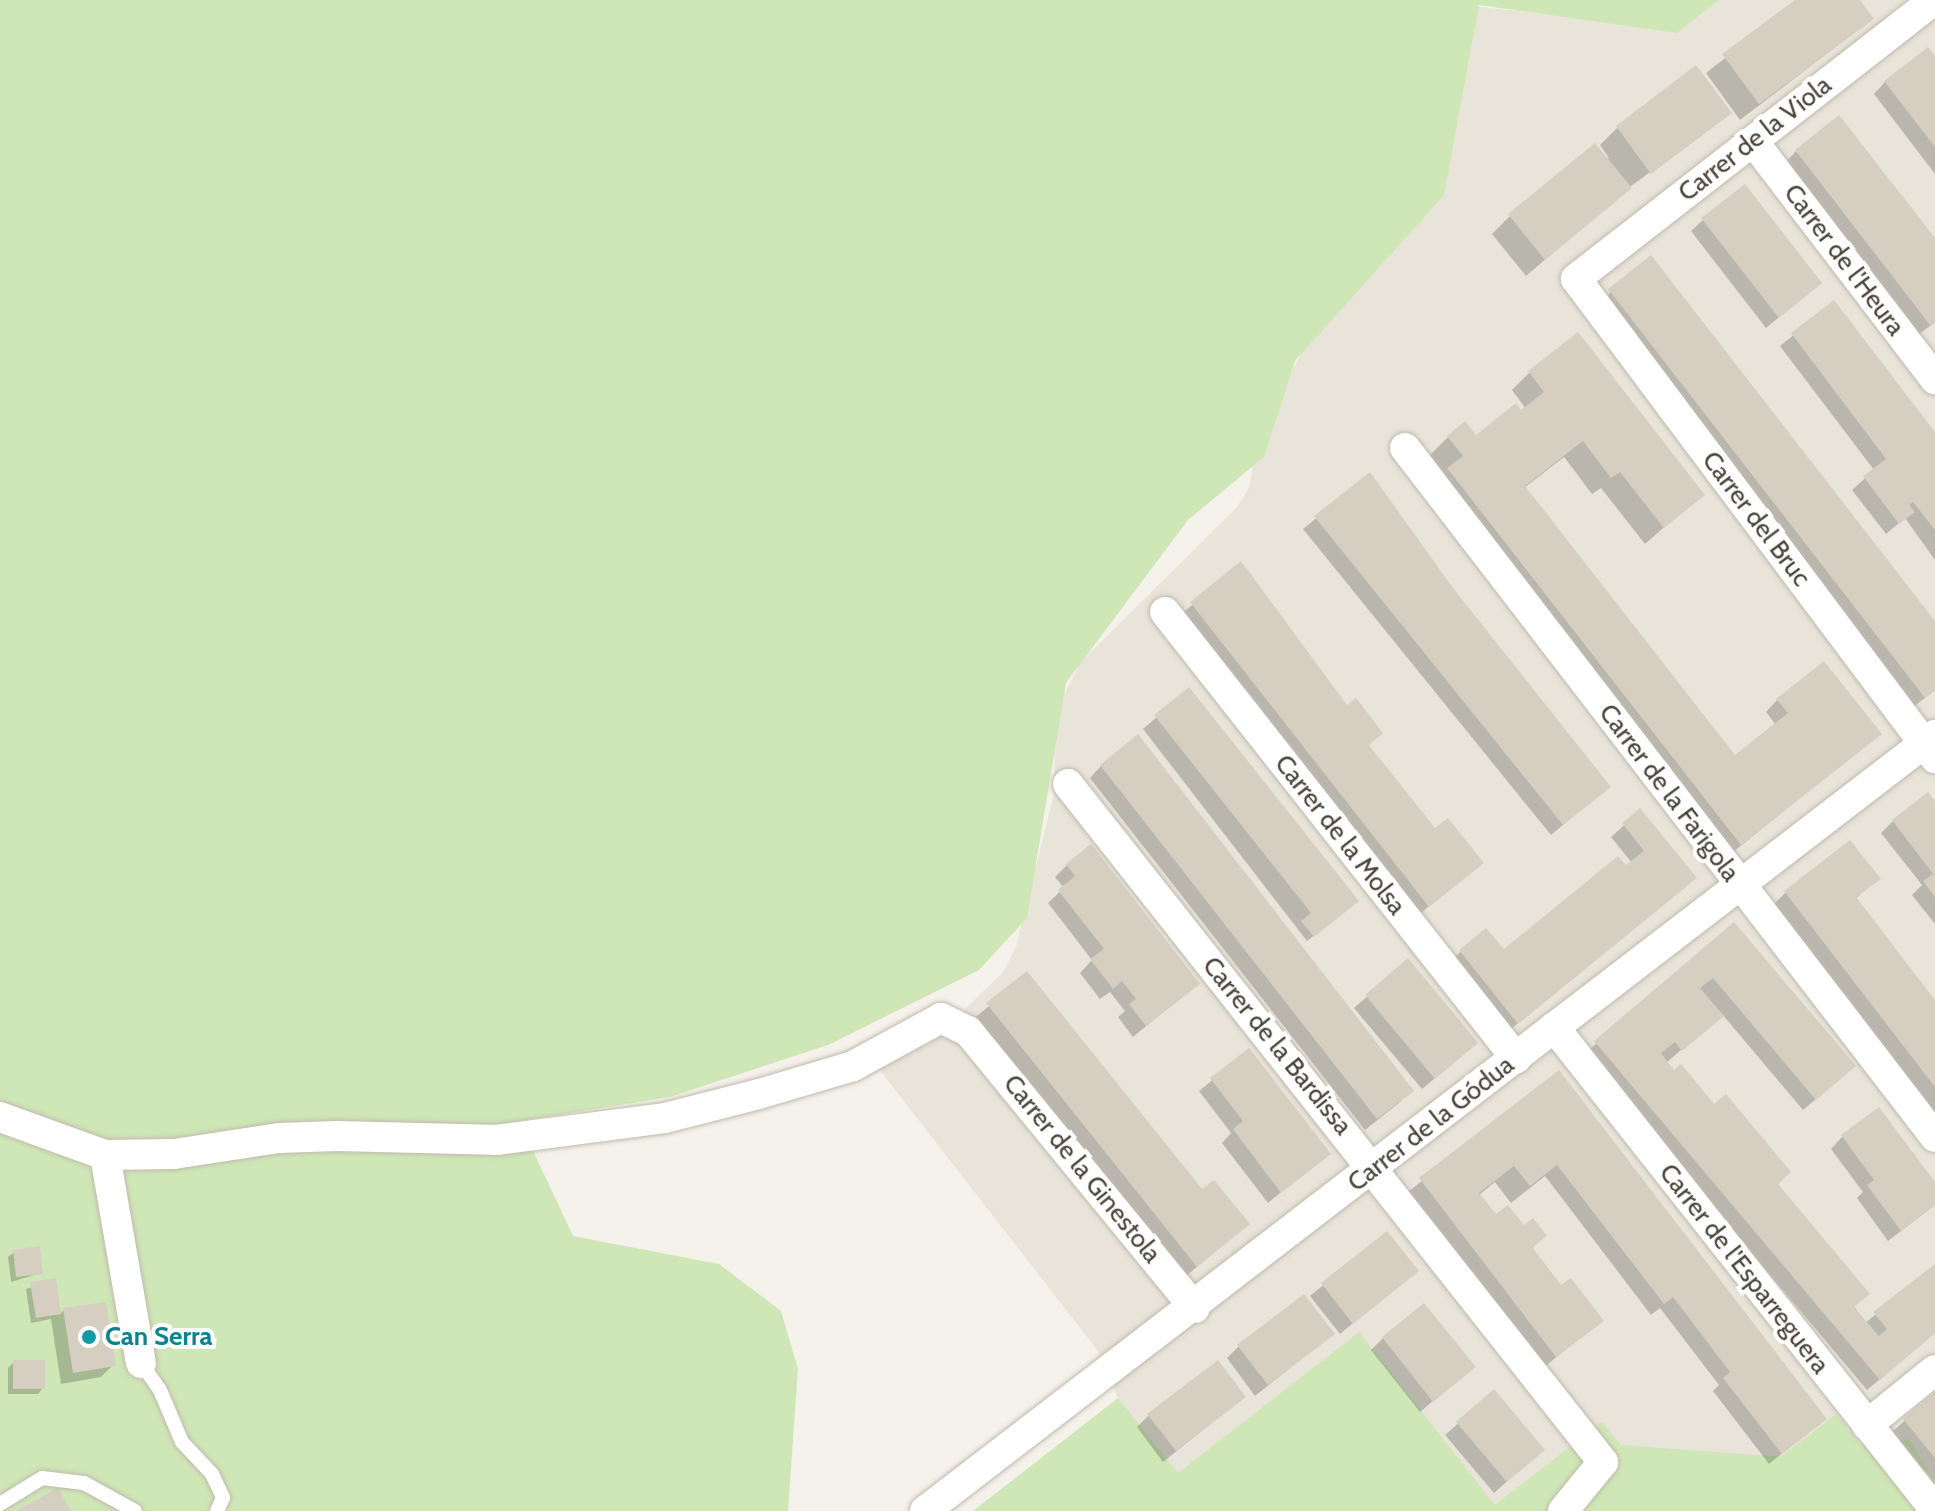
<!DOCTYPE html>
<html>
<head>
<meta charset="utf-8">
<style>
  body { margin:0 }
  #map { position:relative; width:1935px; height:1511px; overflow:hidden; background:#f5f2eb; font-family:Cabin,sans-serif }
  div>[style] { position:absolute }
  [style*='--x'] { left:calc(var(--x)*1px); top:calc(var(--y)*1px); width:calc(var(--w)*1px); rotate:calc(var(--a)*1deg) }
  .residential>* { inset:0; background:#e8e4d9 }
  .green>* { inset:0; background:#cfe7b6 }
  .shadow>* { inset:0; background:#0003 }
  .building>* { inset:0; background:#d6cec1 }
  .roads { filter:drop-shadow(0 0 2px #c0baad) drop-shadow(0 0 2px #c0baad) }
  .service>* { height:14px; margin:-7px; padding:0 7px; transform-origin:7px; border-radius:7px; background:#fff }
  .minor>* { height:30px; margin:-15px; padding:0 15px; transform-origin:15px; border-radius:15px; background:#fff }
  .dots>* { width:22px; height:22px; translate:-50% -50%; box-sizing:border-box; border:4px solid #fff; border-radius:50% }
  span { translate:-50% -50%; white-space:nowrap; text-align:center; line-height:1.15; -webkit-text-stroke:8px #fff; paint-order:stroke }
  .street-label { font-size:26px; color:#494339 }
  .culture-label { font-size:26px; color:#0d838f; font-weight:700 }
  .left { translate:0 -50%; text-align:left }
</style>
</head>
<body>
<div id="map">
  <div class="residential">
    <div style="clip-path:polygon(1718px 0,1935px 0,1935px 1483px,1909px 1439px,1500px 1511px,1178px 1475px,1118px 1398px,1098px 1351px,875px 1064px,957px 1017px,1003px 972px,1016px 947px,1053px 798px,1057px 708px,1081px 662px,1237px 507px,1249px 488px,1259px 435px,1304px 348px,1437px 2px,1680px 29px)"></div>
  </div>
  <div class="green">
    <div style="clip-path:polygon(0 0,1719px 0,1677px 33px,1479px 5px,1444px 195px,1295px 361px,1264px 457px,1188px 520px,1066px 683px,1027px 918px,979px 970px,828px 1045px,670px 1097px,519px 1121px,573px 1236px,719px 1264px,781px 1311px,798px 1369px,788px 1511px,0 1511px)"></div>
    <div style="clip-path:polygon(1359px 1332px,1495px 1505px,1602px 1422px,1621px 1445px,1771px 1456px,1783px 1455px,1836px 1414px,1861px 1445px,1909px 1439px,1935px 1483px,1935px 1511px,973px 1511px,1118px 1398px,1178px 1473px)"></div>
  </div>
  <div class="shadow">
    <div style="clip-path:polygon(1799px 0,1858px 0,1872px 19px,1740px 120px,1706px 73px)"></div>
    <div style="clip-path:polygon(1935px 59px,1935px 174px,1874px 94px,1885px 82px)"></div>
    <div style="clip-path:polygon(1729px 113px,1630px 187px,1526px 276px,1492px 234px,1510px 216px,1609px 158px,1600px 145px,1618px 127px)"></div>
    <div style="clip-path:polygon(1796px 151px,1935px 242px,1935px 322px,1918px 335px,1785px 163px)"></div>
    <div style="clip-path:polygon(1703px 220px,1820px 283px,1766px 328px,1691px 231px)"></div>
    <div style="clip-path:polygon(1651px 258px,1935px 624px,1935px 690px,1912px 708px,1598px 303px)"></div>
    <div style="clip-path:polygon(1834px 303px,1935px 435px,1935px 560px,1905px 518px,1886px 534px,1852px 490px,1874px 470px,1780px 346px)"></div>
    <div style="clip-path:polygon(1530px 372px,1702px 494px,1645px 544px,1601px 488px,1592px 494px,1564px 457px,1524px 488px,1734px 758px,1776px 725px,1766px 712px,1777px 700px,1879px 734px,1722px 861px,1430px 488px,1444px 473px,1430px 455px,1448px 437px,1475px 438px,1526px 409px,1512px 390px)"></div>
    <div style="clip-path:polygon(1369px 475px,1452px 589px,1608px 787px,1551px 835px,1303px 529px)"></div>
    <div style="clip-path:polygon(1241px 564px,1368px 746px,1435px 831px,1481px 863px,1416px 917px,1179px 616px)"></div>
    <div style="clip-path:polygon(1188px 690px,1352px 906px,1307px 941px,1143px 729px)"></div>
    <div style="clip-path:polygon(1101px 766px,1411px 1091px,1399px 1103px,1365px 1130px,1090px 778px)"></div>
    <div style="clip-path:polygon(1935px 805px,1935px 924px,1912px 895px,1922px 885px,1881px 833px,1893px 821px)"></div>
    <div style="clip-path:polygon(1640px 811px,1695px 878px,1505px 1034px,1448px 963px,1486px 930px,1504px 952px,1625px 868px,1632px 863px,1611px 837px)"></div>
    <div style="clip-path:polygon(1067px 865px,1197px 984px,1133px 1037px,1118px 1017px,1125px 1011px,1110px 992px,1100px 999px,1080px 973px,1092px 960px,1048px 903px,1064px 888px,1055px 877px)"></div>
    <div style="clip-path:polygon(1878px 878px,1855px 899px,1935px 1003px,1935px 1114px,1774px 904px,1786px 892px)"></div>
    <div style="clip-path:polygon(1734px 925px,1841px 1078px,1803px 1110px,1722px 1014px,1666px 1063px,1704px 1111px,1776px 1185px,1865px 1323px,1935px 1267px,1935px 1333px,1867px 1390px,1584px 1054px)"></div>
    <div style="clip-path:polygon(1408px 961px,1464px 1054px,1422px 1089px,1354px 1008px)"></div>
    <div style="clip-path:polygon(1026px 974px,1202px 1192px,1247px 1224px,1178px 1283px,1122px 1199px,976px 1017px)"></div>
    <div style="clip-path:polygon(1249px 1050px,1328px 1154px,1268px 1203px,1222px 1143px,1231px 1133px,1199px 1091px)"></div>
    <div style="clip-path:polygon(1558px 1073px,1824px 1419px,1769px 1464px,1713px 1391px,1719px 1385px,1660px 1308px,1651px 1315px,1545px 1176px,1511px 1203px,1495px 1182px,1479px 1195px,1496px 1217px,1544px 1236px,1531px 1249px,1561px 1288px,1601px 1321px,1543px 1368px,1408px 1192px)"></div>
    <div style="clip-path:polygon(1842px 1137px,1935px 1185px,1935px 1205px,1888px 1241px,1857px 1198px,1863px 1192px,1831px 1149px)"></div>
    <div style="clip-path:polygon(1386px 1234px,1416px 1271px,1340px 1334px,1310px 1296px)"></div>
    <div style="clip-path:polygon(14px 1252px,41px 1273px,11px 1282px,8px 1257px)"></div>
    <div style="clip-path:polygon(54px 1280px,59px 1315px,64px 1310px,113px 1365px,101px 1377px,61px 1384px,51px 1319px,31px 1323px,26px 1289px)"></div>
    <div style="clip-path:polygon(1332px 1334px,1255px 1396px,1227px 1358px,1239px 1346px)"></div>
    <div style="clip-path:polygon(1383px 1338px,1473px 1367px,1420px 1412px,1371px 1350px)"></div>
    <div style="clip-path:polygon(14px 1362px,43px 1388px,38px 1394px,8px 1394px,8px 1368px)"></div>
    <div style="clip-path:polygon(1494px 1392px,1530px 1461px,1494px 1493px,1445px 1435px)"></div>
    <div style="clip-path:polygon(1935px 1394px,1935px 1483px,1892px 1432px)"></div>
    <div style="clip-path:polygon(1244px 1397px,1163px 1462px,1137px 1427px,1149px 1415px)"></div>
  </div>
  <div class="building">
    <div style="clip-path:polygon(1795px 0,1860px 0,1874px 19px,1759px 104px,1722px 54px)"></div>
    <div style="clip-path:polygon(1928px 47px,1935px 56px,1935px 147px,1884px 81px)"></div>
    <div style="clip-path:polygon(1696px 65px,1732px 113px,1651px 174px,1616px 126px)"></div>
    <div style="clip-path:polygon(1839px 115px,1935px 238px,1935px 321px,1930px 325px,1795px 150px)"></div>
    <div style="clip-path:polygon(1595px 143px,1632px 188px,1545px 260px,1508px 214px)"></div>
    <div style="clip-path:polygon(1745px 184px,1822px 283px,1779px 318px,1701px 218px)"></div>
    <div style="clip-path:polygon(1651px 255px,1935px 621px,1935px 690px,1925px 698px,1608px 289px)"></div>
    <div style="clip-path:polygon(1834px 300px,1935px 432px,1935px 530px,1913px 502px,1909px 505px,1915px 512px,1899px 524px,1863px 476px,1886px 459px,1791px 333px)"></div>
    <div style="clip-path:polygon(1578px 332px,1705px 495px,1664px 528px,1620px 472px,1611px 478px,1583px 441px,1525px 486px,1735px 755px,1788px 713px,1776px 699px,1824px 661px,1882px 734px,1741px 845px,1447px 468px,1463px 456px,1447px 436px,1465px 421px,1476px 435px,1516px 403px,1521px 410px,1544px 392px,1528px 371px)"></div>
    <div style="clip-path:polygon(1370px 472px,1453px 588px,1611px 787px,1563px 825px,1314px 516px)"></div>
    <div style="clip-path:polygon(1241px 561px,1347px 705px,1356px 698px,1383px 733px,1369px 745px,1435px 828px,1448px 818px,1484px 863px,1429px 907px,1190px 602px)"></div>
    <div style="clip-path:polygon(1189px 687px,1359px 901px,1314px 937px,1301px 921px,1311px 913px,1154px 715px)"></div>
    <div style="clip-path:polygon(1138px 734px,1414px 1091px,1377px 1119px,1100px 765px)"></div>
    <div style="clip-path:polygon(1928px 792px,1935px 801px,1935px 897px,1923px 881px,1933px 874px,1892px 820px)"></div>
    <div style="clip-path:polygon(1640px 808px,1697px 878px,1518px 1024px,1459px 950px,1486px 928px,1504px 949px,1618px 856px,1626px 865px,1644px 851px,1622px 823px)"></div>
    <div style="clip-path:polygon(1850px 840px,1881px 879px,1856px 897px,1935px 1000px,1935px 1087px,1784px 891px)"></div>
    <div style="clip-path:polygon(1091px 844px,1200px 984px,1146px 1026px,1129px 1004px,1136px 999px,1122px 981px,1113px 989px,1090px 959px,1104px 949px,1058px 890px,1075px 876px,1066px 864px)"></div>
    <div style="clip-path:polygon(1734px 922px,1856px 1066px,1816px 1100px,1713px 978px,1700px 988px,1724px 1016px,1682px 1051px,1675px 1042px,1661px 1053px,1674px 1070px,1681px 1064px,1714px 1104px,1726px 1094px,1791px 1172px,1778px 1184px,1870px 1294px,1854px 1307px,1879px 1336px,1887px 1329px,1873px 1312px,1935px 1264px,1935px 1333px,1880px 1380px,1594px 1041px)"></div>
    <div style="clip-path:polygon(1408px 958px,1478px 1043px,1435px 1079px,1365px 995px)"></div>
    <div style="clip-path:polygon(1027px 971px,1202px 1189px,1214px 1180px,1250px 1224px,1197px 1267px,986px 1003px)"></div>
    <div style="clip-path:polygon(1249px 1048px,1331px 1154px,1281px 1193px,1233px 1129px,1243px 1121px,1210px 1078px)"></div>
    <div style="clip-path:polygon(1559px 1070px,1827px 1419px,1782px 1454px,1723px 1378px,1730px 1372px,1673px 1297px,1664px 1304px,1557px 1165px,1530px 1186px,1514px 1166px,1479px 1193px,1496px 1214px,1508px 1205px,1524px 1225px,1533px 1218px,1547px 1236px,1532px 1247px,1561px 1285px,1571px 1278px,1604px 1321px,1556px 1357px,1419px 1178px)"></div>
    <div style="clip-path:polygon(1879px 1107px,1935px 1182px,1935px 1205px,1901px 1231px,1867px 1185px,1874px 1180px,1841px 1135px)"></div>
    <div style="clip-path:polygon(1387px 1231px,1419px 1271px,1353px 1324px,1321px 1283px)"></div>
    <div style="clip-path:polygon(40px 1246px,43px 1274px,16px 1277px,13px 1250px)"></div>
    <div style="clip-path:polygon(56px 1278px,61px 1314px,36px 1318px,30px 1282px)"></div>
    <div style="clip-path:polygon(1304px 1294px,1335px 1334px,1268px 1385px,1237px 1345px)"></div>
    <div style="clip-path:polygon(106px 1302px,116px 1366px,73px 1373px,63px 1308px)"></div>
    <div style="clip-path:polygon(1424px 1303px,1476px 1367px,1433px 1402px,1382px 1337px)"></div>
    <div style="clip-path:polygon(13px 1360px,45px 1360px,45px 1389px,13px 1389px)"></div>
    <div style="clip-path:polygon(1218px 1360px,1246px 1397px,1176px 1451px,1147px 1414px)"></div>
    <div style="clip-path:polygon(1494px 1389px,1545px 1450px,1507px 1482px,1456px 1422px)"></div>
    <div style="clip-path:polygon(1935px 1392px,1935px 1458px,1903px 1419px)"></div>
    <div style="clip-path:polygon(58px 1488px,71px 1511px,15px 1511px)"></div>
  </div>
  <div class="roads">
    <div class="service">
      <div style="--x:141;--y:1363;--w:33;--a:55"></div>
      <div style="--x:160;--y:1390;--w:56;--a:67.1"></div>
      <div style="--x:182;--y:1442;--w:44;--a:46.8"></div>
      <div style="--x:212;--y:1474;--w:26;--a:65"></div>
      <div style="--x:223;--y:1498;--w:14;--a:115"></div>
      <div style="--x:0;--y:1504;--w:49;--a:-31.8"></div>
      <div style="--x:42;--y:1478;--w:42;--a:6.8"></div>
      <div style="--x:84;--y:1483;--w:58;--a:28.8"></div>
    </div>
    <div class="minor">
      <div style="--x:1934;--y:0;--w:454;--a:142.1"></div>
      <div style="--x:1576;--y:279;--w:599;--a:53.15"></div>
      <div style="--x:1753;--y:141;--w:300;--a:52.6"></div>
      <div style="--x:1405;--y:448;--w:869;--a:52.43"></div>
      <div style="--x:1165;--y:612;--w:568;--a:51.8"></div>
      <div style="--x:1068;--y:784;--w:864;--a:51.72"></div>
      <div style="--x:1603;--y:1462;--w:63;--a:129.2"></div>
      <div style="--x:1554;--y:1027;--w:615;--a:51.73"></div>
      <div style="--x:0;--y:1117;--w:112;--a:19.9"></div>
      <div style="--x:105;--y:1155;--w:69;--a:-0.8"></div>
      <div style="--x:174;--y:1154;--w:106;--a:-8.7"></div>
      <div style="--x:279;--y:1138;--w:58;--a:-2"></div>
      <div style="--x:337;--y:1136;--w:159;--a:1.4"></div>
      <div style="--x:496;--y:1140;--w:170;--a:-7.4"></div>
      <div style="--x:665;--y:1118;--w:97;--a:-14.3"></div>
      <div style="--x:759;--y:1094;--w:98;--a:-16.6"></div>
      <div style="--x:853;--y:1066;--w:100;--a:-28.6"></div>
      <div style="--x:941;--y:1018;--w:30;--a:26"></div>
      <div style="--x:968;--y:1031;--w:358;--a:50.7"></div>
      <div style="--x:105;--y:1155;--w:211;--a:80.2"></div>
      <div style="--x:1867;--y:1425;--w:87;--a:-39"></div>
      <div style="--x:925;--y:1511;--w:1274;--a:-37.54"></div>
    </div>
  </div>
  <div class="dots">
    <div style="left:89px;top:1337px;background:#0f9aa8"></div>
  </div>
  <div class="street-label">
    <span style="left:1755px;top:139px;rotate:-38deg">Carrer de la Viola</span>
    <span style="left:1844px;top:260px;rotate:53deg">Carrer de l'Heura</span>
    <span style="left:1756px;top:519px;rotate:53deg">Carrer del Bruc</span>
    <span style="left:1669px;top:793px;rotate:53deg">Carrer de la Farigola</span>
    <span style="left:1340px;top:835px;rotate:52deg">Carrer de la Molsa</span>
    <span style="left:1277px;top:1046px;rotate:51deg">Carrer de la Bardissa</span>
    <span style="left:1431px;top:1124px;rotate:-38deg">Carrer de la Gódua</span>
    <span style="left:1082px;top:1169px;rotate:51deg">Carrer de la Ginestola</span>
    <span style="left:1744px;top:1269px;rotate:52deg">Carrer de l'Esparreguera</span>
  </div>
  <div class="culture-label">
    <span class="left" style="left:105px;top:1337px">Can Serra</span>
  </div>
</div>
</body>
</html>
